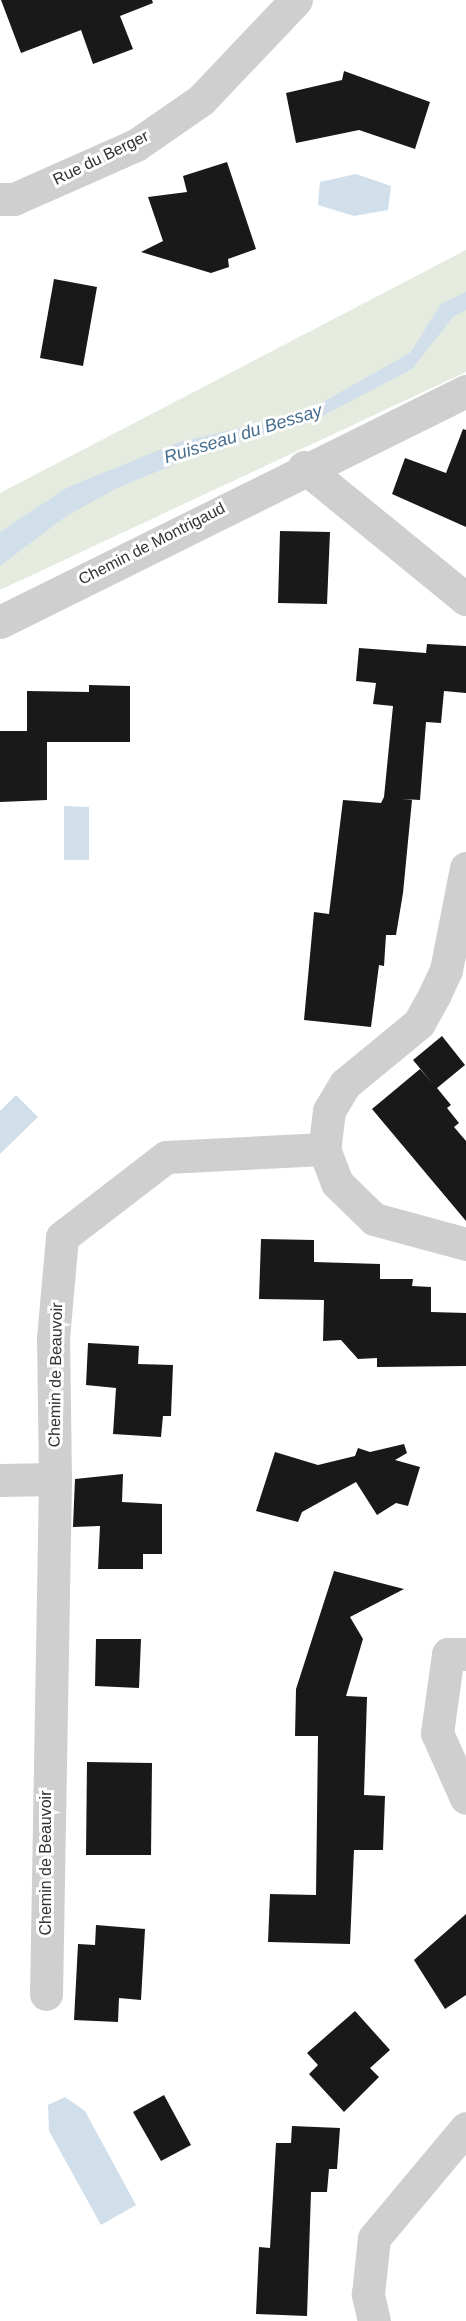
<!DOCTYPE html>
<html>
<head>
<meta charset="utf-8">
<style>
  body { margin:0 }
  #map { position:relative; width:466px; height:2321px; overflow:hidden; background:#fff; font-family:Arial,sans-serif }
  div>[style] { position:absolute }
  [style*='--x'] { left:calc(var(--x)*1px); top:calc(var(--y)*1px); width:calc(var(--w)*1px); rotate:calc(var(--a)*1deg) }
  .green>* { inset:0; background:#e5ebdf }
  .water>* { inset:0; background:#d1dfeb }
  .building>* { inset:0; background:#191919 }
  .minor>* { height:33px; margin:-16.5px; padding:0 16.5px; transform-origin:16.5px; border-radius:16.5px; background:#cfcfcf }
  span { translate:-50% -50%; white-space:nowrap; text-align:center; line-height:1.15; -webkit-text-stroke:6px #fff; paint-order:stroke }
  .street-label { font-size:16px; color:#323232 }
  .water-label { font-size:18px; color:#466d8f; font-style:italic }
</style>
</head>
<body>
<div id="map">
  <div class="green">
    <div style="clip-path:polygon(466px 250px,466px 372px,0 590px,0 493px)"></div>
  </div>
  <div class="water">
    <div style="clip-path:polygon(356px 174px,391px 186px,388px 210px,354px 216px,318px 205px,320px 182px)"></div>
    <div style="clip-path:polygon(466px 292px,466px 310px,453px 317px,412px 369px,309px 423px,217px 447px,117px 488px,65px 517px,0 566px,0 532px,68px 487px,179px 442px,303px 413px,410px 353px,441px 304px)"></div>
    <div style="clip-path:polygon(64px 806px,89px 807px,89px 860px,64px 860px)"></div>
    <div style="clip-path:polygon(16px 1095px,38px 1117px,0 1154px,0 1111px)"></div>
    <div style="clip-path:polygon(65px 2097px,85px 2111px,136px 2205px,101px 2225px,49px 2131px,48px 2105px)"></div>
  </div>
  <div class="building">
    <div style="clip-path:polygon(1px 0,152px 0,153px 3px,120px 16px,133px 49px,93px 64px,81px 30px,21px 53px)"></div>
    <div style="clip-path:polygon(344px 71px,430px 102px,415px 149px,359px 130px,296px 143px,286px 93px,342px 80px)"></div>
    <div style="clip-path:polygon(227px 162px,256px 249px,228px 259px,229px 267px,211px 273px,141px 252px,163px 241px,148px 197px,187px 192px,183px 176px)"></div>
    <div style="clip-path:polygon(54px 279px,97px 287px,83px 366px,40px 358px)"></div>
    <div style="clip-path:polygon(463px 429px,466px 430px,466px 527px,392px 494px,405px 458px,446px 473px)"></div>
    <div style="clip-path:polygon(280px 531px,330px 532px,327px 604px,278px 603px)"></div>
    <div style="clip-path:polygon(427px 644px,466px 646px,466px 693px,444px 691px,441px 723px,426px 722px,420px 800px,402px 799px,412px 800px,403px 893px,396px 935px,386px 935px,384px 966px,379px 965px,371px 1027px,304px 1020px,314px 912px,329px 914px,343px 800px,381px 803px,384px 797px,393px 706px,373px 704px,376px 683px,356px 681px,359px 648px,426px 653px)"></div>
    <div style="clip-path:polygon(89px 685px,130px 686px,130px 742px,47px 742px,47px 800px,0 802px,0 731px,27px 731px,27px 691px,89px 692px)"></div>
    <div style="clip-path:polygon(442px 1036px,465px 1065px,437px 1088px,451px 1105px,447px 1108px,459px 1123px,454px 1127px,466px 1141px,466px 1221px,372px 1109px,420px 1069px,433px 1084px,413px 1060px)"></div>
    <div style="clip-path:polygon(261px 1239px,314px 1240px,314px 1262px,380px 1264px,380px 1279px,413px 1279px,412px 1286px,431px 1287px,431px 1312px,466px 1313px,466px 1366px,377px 1367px,377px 1358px,358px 1359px,341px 1340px,323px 1341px,324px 1300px,259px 1299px)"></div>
    <div style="clip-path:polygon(88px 1343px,139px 1346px,138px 1364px,173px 1365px,171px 1416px,163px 1416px,161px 1437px,113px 1434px,116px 1388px,86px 1385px)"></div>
    <div style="clip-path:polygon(404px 1444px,407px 1453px,395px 1460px,420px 1467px,408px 1506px,396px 1503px,377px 1515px,356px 1482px,302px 1512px,298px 1522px,256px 1511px,275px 1452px,318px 1465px,355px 1456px,358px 1448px,370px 1452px)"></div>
    <div style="clip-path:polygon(123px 1474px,122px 1502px,162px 1504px,162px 1554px,143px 1554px,143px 1569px,98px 1569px,100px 1526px,73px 1527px,75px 1479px)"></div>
    <div style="clip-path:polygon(334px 1571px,404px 1589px,350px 1617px,363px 1639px,346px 1696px,367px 1697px,364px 1795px,385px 1796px,383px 1850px,354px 1850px,350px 1944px,268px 1942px,270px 1894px,316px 1895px,318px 1736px,295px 1736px,296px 1689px)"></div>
    <div style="clip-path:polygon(96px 1639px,141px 1639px,139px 1688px,95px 1686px)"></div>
    <div style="clip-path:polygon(87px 1762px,152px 1763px,151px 1855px,86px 1855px)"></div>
    <div style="clip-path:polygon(466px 1914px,466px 1995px,445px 2009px,414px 1960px)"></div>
    <div style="clip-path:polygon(96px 1925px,145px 1929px,141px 2000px,119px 1998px,118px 2022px,74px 2020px,78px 1944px,95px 1945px)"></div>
    <div style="clip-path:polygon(355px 2011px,390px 2050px,370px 2068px,379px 2077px,344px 2112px,309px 2074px,318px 2065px,307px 2053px)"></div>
    <div style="clip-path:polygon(164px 2095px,191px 2145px,161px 2161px,133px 2112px)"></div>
    <div style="clip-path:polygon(292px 2126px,340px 2128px,337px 2169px,329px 2169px,327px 2192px,311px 2192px,307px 2316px,256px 2314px,259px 2247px,270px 2248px,276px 2143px,291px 2143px)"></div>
  </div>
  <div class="minor">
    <div style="--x:0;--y:199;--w:14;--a:0"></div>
    <div style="--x:14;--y:199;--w:133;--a:-23.9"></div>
    <div style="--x:136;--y:145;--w:79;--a:-34.7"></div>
    <div style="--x:201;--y:100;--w:138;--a:-46.5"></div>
    <div style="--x:304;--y:467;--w:209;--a:39.2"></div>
    <div style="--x:0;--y:622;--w:520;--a:-26.37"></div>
    <div style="--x:466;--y:868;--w:104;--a:101.1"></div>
    <div style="--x:446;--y:970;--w:26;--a:115"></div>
    <div style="--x:435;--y:994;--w:33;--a:119"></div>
    <div style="--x:419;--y:1023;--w:96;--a:140.5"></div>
    <div style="--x:345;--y:1084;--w:31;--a:121"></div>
    <div style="--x:329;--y:1111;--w:38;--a:97"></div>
    <div style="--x:324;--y:1149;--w:36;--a:69"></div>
    <div style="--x:337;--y:1183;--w:52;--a:44.2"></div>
    <div style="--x:374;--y:1219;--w:95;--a:15.2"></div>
    <div style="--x:55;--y:1479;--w:141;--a:-90.8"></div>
    <div style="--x:53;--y:1338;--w:101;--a:-84.9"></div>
    <div style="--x:62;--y:1237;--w:131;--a:-37.6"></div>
    <div style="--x:166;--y:1157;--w:158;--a:-2.9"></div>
    <div style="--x:0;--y:1480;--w:55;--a:-1"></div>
    <div style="--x:55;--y:1479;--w:515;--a:91"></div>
    <div style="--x:466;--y:1654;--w:18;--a:180"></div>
    <div style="--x:448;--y:1654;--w:80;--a:97.9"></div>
    <div style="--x:437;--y:1733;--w:71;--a:66"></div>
    <div style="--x:374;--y:2321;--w:28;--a:-103"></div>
    <div style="--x:368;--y:2294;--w:56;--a:-83.9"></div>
    <div style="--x:374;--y:2238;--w:143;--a:-50.1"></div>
  </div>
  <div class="street-label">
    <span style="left:101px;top:158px;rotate:-26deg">Rue du Berger</span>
    <span style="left:152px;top:544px;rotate:-27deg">Chemin de Montrigaud</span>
    <span style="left:56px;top:1375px;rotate:-89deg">Chemin de Beauvoir</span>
    <span style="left:46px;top:1863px;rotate:-90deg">Chemin de Beauvoir</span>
  </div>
  <div class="water-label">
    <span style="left:243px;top:434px;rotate:-17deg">Ruisseau du Bessay</span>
  </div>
</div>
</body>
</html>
